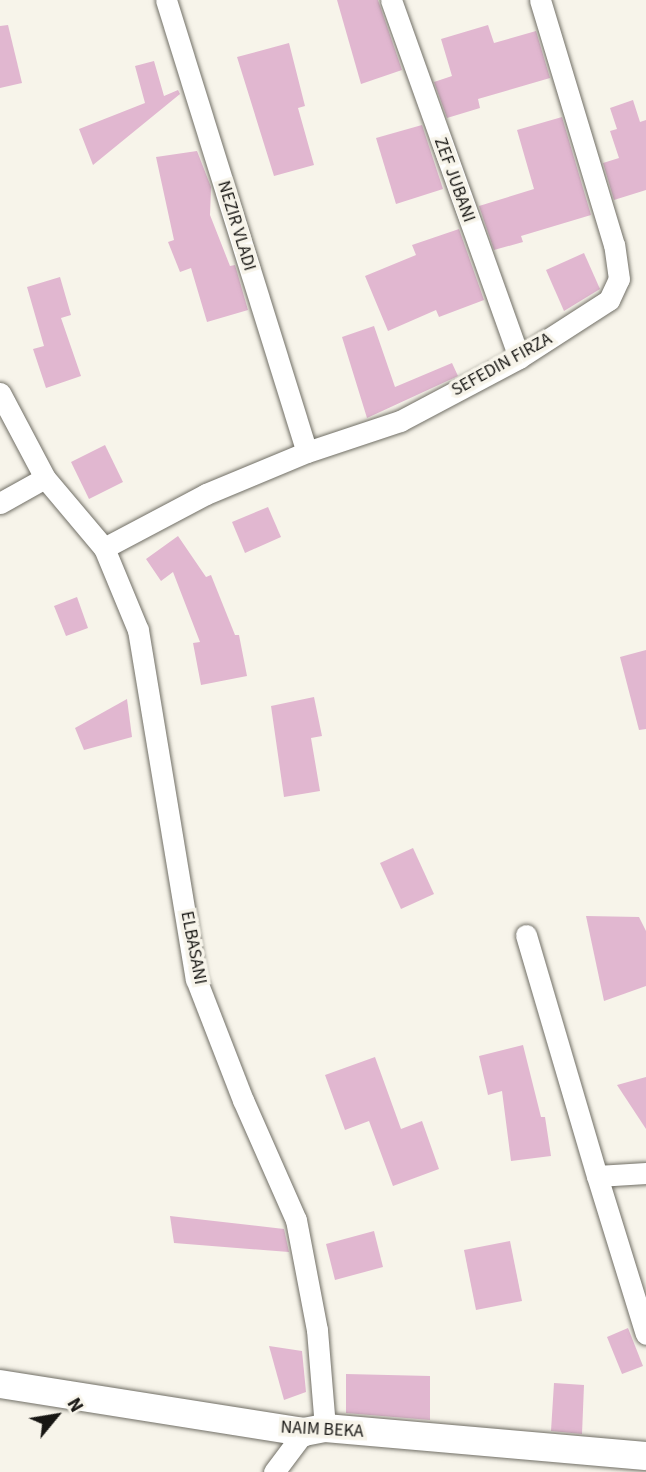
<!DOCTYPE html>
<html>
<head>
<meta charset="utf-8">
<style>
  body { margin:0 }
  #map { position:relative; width:646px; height:1472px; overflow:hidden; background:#f7f4ea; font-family:"Source Sans 3",sans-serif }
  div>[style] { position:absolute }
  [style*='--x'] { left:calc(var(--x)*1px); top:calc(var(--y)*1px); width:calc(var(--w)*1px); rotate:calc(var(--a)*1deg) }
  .building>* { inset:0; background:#e1b7d0 }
  .roads { filter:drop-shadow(0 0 2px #716f66) drop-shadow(0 0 2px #716f66) }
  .minor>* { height:21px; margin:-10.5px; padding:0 10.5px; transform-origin:10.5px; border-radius:10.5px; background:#fff }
  .tertiary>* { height:28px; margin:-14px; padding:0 14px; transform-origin:14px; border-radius:14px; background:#fff }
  span { translate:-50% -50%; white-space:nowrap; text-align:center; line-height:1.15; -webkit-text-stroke:7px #f7f4ea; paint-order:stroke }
  .street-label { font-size:18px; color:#171613 }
  .north { position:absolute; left:21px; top:1381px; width:70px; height:70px; -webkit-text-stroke:5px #f7f4ea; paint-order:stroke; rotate:60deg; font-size:19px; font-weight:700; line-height:28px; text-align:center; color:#171613 }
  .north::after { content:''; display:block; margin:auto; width:24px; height:32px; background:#171613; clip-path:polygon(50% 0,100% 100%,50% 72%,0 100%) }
</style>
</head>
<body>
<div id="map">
  <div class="building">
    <div style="clip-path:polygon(337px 0,378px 0,402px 70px,361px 84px)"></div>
    <div style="clip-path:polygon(8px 25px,22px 83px,0 88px,0 26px)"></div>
    <div style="clip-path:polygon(488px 25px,494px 43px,536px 31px,550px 78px,478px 99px,480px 108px,447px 118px,434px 82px,452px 76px,441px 39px)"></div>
    <div style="clip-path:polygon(289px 43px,305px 106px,298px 108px,314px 165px,274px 176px,237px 57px)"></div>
    <div style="clip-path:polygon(154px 61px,164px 96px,178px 90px,180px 94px,93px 165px,79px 129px,145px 103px,135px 66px)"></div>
    <div style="clip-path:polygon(633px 100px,640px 122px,646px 120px,646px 190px,614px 200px,603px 163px,619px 158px,610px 131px,617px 129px,610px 108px)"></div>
    <div style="clip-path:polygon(562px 117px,591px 215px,521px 236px,523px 242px,494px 250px,479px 206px,534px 189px,517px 130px)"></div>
    <div style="clip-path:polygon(422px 125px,443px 189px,396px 204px,376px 138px)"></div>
    <div style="clip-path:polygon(197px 151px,211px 187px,210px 215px,230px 266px,235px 265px,248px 310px,207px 322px,191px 268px,180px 272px,168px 242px,174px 240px,156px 157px)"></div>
    <div style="clip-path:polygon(459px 229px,484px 300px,439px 317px,436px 310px,388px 331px,365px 276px,416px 255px,412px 245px)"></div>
    <div style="clip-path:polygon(584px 253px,600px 289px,564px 311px,546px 270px)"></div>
    <div style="clip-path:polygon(60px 277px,71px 315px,61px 318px,81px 376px,46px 388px,33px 349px,44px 346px,27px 287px)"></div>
    <div style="clip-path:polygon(374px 326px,395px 387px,452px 363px,458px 376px,367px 418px,342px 337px)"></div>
    <div style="clip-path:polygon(105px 445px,123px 482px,89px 499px,71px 462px)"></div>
    <div style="clip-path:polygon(268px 507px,281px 537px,245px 553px,232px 522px)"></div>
    <div style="clip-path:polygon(178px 536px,206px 577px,211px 575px,235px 635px,239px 635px,247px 676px,201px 685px,193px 643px,200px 642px,173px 572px,161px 581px,146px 559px)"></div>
    <div style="clip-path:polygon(77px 597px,88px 628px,66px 636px,54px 606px)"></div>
    <div style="clip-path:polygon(646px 650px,646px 729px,639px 730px,620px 657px)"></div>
    <div style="clip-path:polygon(314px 697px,322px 736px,311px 738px,320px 791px,284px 797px,271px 706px)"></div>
    <div style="clip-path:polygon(127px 699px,132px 737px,84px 750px,75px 728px)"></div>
    <div style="clip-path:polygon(413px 848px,434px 894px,401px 909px,380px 863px)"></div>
    <div style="clip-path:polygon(586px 916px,639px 917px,646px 931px,646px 986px,604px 1001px)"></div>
    <div style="clip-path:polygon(523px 1045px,541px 1117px,545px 1117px,551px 1156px,511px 1161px,502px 1091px,488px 1095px,479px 1056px)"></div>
    <div style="clip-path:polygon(375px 1057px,401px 1129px,422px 1121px,439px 1169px,393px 1186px,369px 1121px,345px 1130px,325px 1075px)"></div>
    <div style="clip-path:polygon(646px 1077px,646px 1129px,617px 1085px)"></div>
    <div style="clip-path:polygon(170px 1216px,284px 1229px,289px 1252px,174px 1243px)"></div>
    <div style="clip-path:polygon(374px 1231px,383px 1267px,335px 1280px,326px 1244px)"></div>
    <div style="clip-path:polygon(510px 1241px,522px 1301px,476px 1310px,464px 1250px)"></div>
    <div style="clip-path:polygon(628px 1328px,643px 1366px,622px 1374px,607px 1337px)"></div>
    <div style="clip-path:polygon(269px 1346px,302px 1351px,306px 1392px,284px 1400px)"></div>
    <div style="clip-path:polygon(346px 1374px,430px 1376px,430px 1420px,346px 1413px)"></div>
    <div style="clip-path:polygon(554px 1383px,584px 1385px,582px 1434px,551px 1431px)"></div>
  </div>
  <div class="roads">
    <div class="minor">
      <div style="--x:166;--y:0;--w:473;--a:72.7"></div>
      <div style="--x:391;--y:0;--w:380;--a:70.3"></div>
      <div style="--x:0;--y:393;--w:96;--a:62.1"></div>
      <div style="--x:45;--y:478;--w:92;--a:49.9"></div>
      <div style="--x:104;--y:548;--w:89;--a:67.5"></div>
      <div style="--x:138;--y:630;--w:354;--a:80.6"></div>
      <div style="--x:196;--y:979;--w:130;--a:68.8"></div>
      <div style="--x:243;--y:1100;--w:131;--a:66.2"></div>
      <div style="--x:296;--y:1220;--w:112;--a:79.2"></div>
      <div style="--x:317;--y:1330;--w:98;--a:85.3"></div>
      <div style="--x:0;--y:503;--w:51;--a:-29.1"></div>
      <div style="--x:104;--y:548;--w:115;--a:-27.9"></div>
      <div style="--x:206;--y:494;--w:109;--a:-22.6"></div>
      <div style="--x:307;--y:452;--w:98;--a:-18.4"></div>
      <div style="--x:400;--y:421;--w:135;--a:-27.9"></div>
      <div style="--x:519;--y:358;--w:107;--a:-32.8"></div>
      <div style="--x:609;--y:300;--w:23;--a:-65"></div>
      <div style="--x:619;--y:279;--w:34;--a:-98"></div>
      <div style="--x:614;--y:245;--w:256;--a:-106.8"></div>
      <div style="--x:526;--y:935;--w:251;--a:73.6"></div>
      <div style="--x:646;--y:1173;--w:49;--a:176.5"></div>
      <div style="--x:597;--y:1176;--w:165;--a:72.8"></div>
      <div style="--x:274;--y:1472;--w:50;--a:-53.1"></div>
    </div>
    <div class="tertiary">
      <div style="--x:0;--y:1384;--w:308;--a:9"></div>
      <div style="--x:304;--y:1432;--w:21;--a:-11"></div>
      <div style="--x:325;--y:1428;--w:322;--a:5"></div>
    </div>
  </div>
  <div class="street-label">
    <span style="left:454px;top:180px;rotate:70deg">ZEF JUBANI</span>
    <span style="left:236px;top:226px;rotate:73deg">NEZIR VLADI</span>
    <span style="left:502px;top:365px;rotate:-29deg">SEFEDIN FIRZA</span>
    <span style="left:193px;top:948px;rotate:79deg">ELBASANI</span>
    <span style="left:322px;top:1430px;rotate:3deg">NAIM BEKA</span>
  </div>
  <div class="north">N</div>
</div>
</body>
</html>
